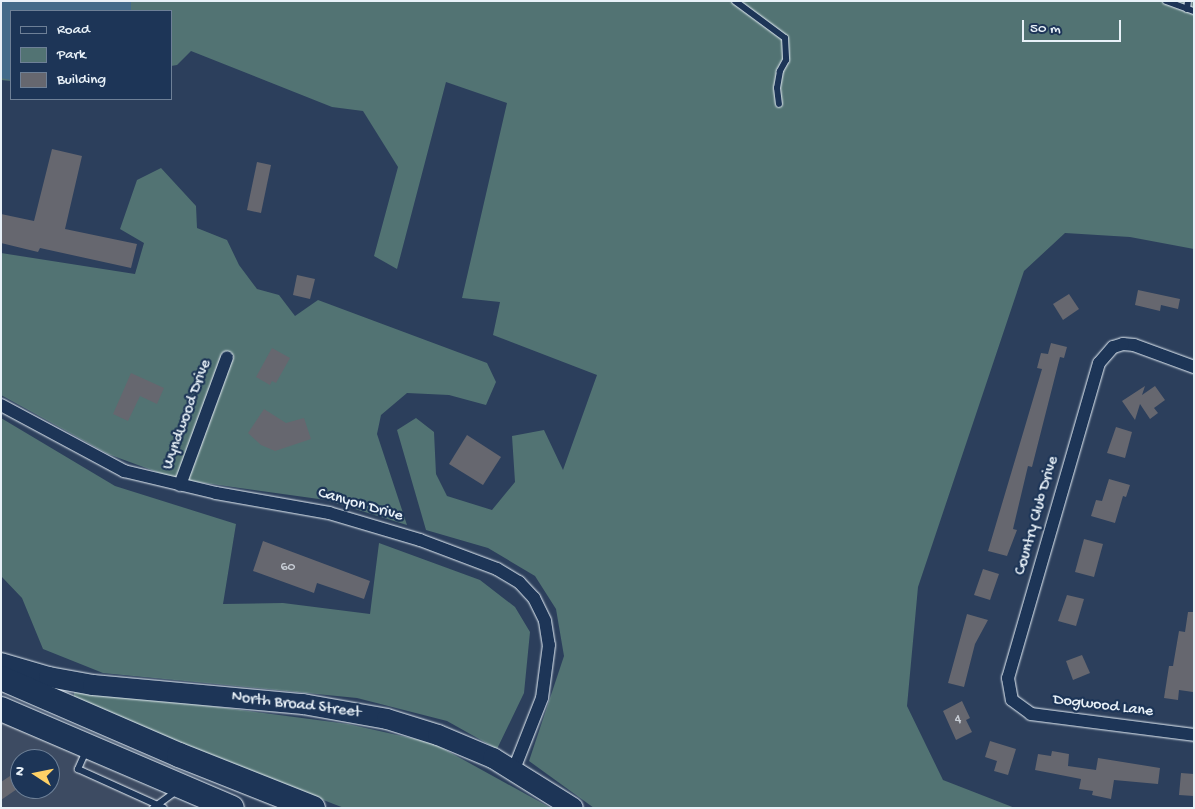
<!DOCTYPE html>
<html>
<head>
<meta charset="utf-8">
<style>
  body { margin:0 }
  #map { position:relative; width:1195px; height:809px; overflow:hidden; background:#2c3f5c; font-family:"Gochi Hand",sans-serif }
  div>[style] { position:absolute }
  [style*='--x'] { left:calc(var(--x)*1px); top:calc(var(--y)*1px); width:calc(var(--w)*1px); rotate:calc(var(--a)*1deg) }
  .built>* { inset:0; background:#3d4b62 }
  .green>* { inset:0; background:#527373 }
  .water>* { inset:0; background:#436b8a }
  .building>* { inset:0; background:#66676f }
  .roads { filter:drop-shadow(0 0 1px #e8f1f8) drop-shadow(0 0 1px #e8f1f8) }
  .lane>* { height:6px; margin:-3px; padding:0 3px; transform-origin:3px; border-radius:3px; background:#1d3557 }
  .street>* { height:12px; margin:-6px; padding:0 6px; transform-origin:6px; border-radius:6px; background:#1d3557 }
  .primary>* { height:20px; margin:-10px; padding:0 10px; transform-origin:10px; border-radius:10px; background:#1d3557 }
  .highway>* { height:24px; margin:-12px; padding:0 12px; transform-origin:12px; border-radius:12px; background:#1d3557 }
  span { translate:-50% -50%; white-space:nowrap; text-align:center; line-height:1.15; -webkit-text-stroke:4.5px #1d3557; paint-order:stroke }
  .number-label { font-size:14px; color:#c8ced6 }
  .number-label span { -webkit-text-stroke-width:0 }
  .street-label { font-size:16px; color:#e8f1f8 }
  .frame { position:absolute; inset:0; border:2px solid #e8f1f8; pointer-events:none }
  .legend { position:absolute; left:10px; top:10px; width:162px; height:90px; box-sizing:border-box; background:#1d3557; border:1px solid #6e8097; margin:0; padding:6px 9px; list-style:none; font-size:15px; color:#e8f1f8 }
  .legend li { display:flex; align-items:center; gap:10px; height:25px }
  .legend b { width:25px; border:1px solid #6e8097 }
  .north { position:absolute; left:10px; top:749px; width:50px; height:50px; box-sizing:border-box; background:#1d3557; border:1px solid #6e8097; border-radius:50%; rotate:281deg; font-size:14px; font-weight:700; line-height:20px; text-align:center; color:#e8f1f8 }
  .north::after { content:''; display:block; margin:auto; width:18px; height:22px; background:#ffd166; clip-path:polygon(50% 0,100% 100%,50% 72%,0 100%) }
  .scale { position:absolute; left:1022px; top:20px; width:99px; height:22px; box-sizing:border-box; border:2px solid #e8f1f8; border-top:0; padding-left:6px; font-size:15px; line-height:18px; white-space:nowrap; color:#e8f1f8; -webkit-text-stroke:4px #1d3557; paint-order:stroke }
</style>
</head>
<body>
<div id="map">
  <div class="built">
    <div style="clip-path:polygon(evenodd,1px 720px,195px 808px,1px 808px,1px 720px,20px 759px,50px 759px,50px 789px,20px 789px,20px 759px)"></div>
  </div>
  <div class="green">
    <div style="clip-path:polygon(1px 1px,1194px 1px,1194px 249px,1130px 237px,1065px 233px,1024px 271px,918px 587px,907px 706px,943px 780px,1015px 808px,594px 808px,529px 761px,564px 656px,556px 609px,535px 576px,488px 548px,426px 530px,397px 430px,416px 418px,434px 432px,436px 474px,447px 496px,492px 510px,515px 482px,512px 436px,544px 430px,563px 470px,597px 375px,493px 335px,500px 302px,462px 298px,507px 103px,446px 82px,397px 269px,374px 256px,398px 167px,363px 111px,332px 107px,191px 51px,177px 65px,171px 66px,171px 11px,11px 11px,11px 81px,1px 80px)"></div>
    <div style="clip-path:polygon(161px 168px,196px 206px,197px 228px,227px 240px,239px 265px,257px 289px,279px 295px,295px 316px,318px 300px,487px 363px,496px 382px,486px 405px,449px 395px,407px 393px,381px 415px,377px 434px,407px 525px,326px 500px,176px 479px,108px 454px,1px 395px,1px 253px,135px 274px,144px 243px,120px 229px,137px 180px)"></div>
    <div style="clip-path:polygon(1px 418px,115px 486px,236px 524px,223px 604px,283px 603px,370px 614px,379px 543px,480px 580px,515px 607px,530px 632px,524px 693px,497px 749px,447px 721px,357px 698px,103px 673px,43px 649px,22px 598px,1px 576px)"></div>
    <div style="clip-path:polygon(74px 688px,348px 724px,433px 743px,551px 808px,344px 808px,165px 739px,74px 697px)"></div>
  </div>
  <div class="water">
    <div style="clip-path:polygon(1px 1px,131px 1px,131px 10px,11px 11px,11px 80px,1px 78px)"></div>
  </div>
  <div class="building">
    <div style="clip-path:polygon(52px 149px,82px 156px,65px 229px,137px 244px,131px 268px,40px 248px,38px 252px,1px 243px,1px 214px,34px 221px)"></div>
    <div style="clip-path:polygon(257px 162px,271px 165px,261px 213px,247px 210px)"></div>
    <div style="clip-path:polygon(297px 275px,315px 279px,310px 299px,293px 295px)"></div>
    <div style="clip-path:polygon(1138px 290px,1180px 299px,1178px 309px,1161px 305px,1160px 311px,1135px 305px)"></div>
    <div style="clip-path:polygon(1069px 294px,1079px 309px,1063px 320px,1053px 304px)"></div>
    <div style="clip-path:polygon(1051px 343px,1067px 347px,1064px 358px,1060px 357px,1032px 467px,1028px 466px,1013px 529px,1017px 530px,1007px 556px,988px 551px,1042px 369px,1037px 368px,1041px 353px,1048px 354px)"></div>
    <div style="clip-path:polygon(272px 348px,290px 358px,276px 383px,272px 381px,270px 385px,256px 377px)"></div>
    <div style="clip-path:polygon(131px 373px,164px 388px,157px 404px,140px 396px,128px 421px,113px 414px)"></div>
    <div style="clip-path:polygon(1145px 386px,1142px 395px,1155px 386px,1165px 400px,1154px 408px,1158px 413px,1150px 419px,1140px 404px,1135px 420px,1122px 401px)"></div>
    <div style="clip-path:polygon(264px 409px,286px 423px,304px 418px,311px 439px,275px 451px,261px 445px,248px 433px)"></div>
    <div style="clip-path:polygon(1116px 427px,1132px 432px,1125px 458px,1107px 453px)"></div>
    <div style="clip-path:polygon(467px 435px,501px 457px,483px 485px,449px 464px)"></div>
    <div style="clip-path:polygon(1109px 479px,1130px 485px,1126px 497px,1123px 496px,1115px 523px,1091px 516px,1096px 500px,1102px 501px)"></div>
    <div style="clip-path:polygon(1084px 539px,1103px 544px,1094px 577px,1075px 572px)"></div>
    <div style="clip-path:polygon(263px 541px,370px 581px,364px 599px,317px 583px,314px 593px,253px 571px)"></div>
    <div style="clip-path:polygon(983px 569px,999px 574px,990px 600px,974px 595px)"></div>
    <div style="clip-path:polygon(1067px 595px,1084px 599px,1076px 626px,1058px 621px)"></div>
    <div style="clip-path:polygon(1188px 612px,1194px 612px,1193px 692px,1179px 690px,1178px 700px,1164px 698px,1169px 666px,1173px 666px,1179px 631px,1185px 632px)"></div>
    <div style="clip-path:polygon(967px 614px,988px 620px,975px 644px,964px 687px,948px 683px)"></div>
    <div style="clip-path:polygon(1082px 655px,1090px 673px,1073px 680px,1066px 661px)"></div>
    <div style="clip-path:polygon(962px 701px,970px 718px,966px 720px,972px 732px,956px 740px,943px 711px)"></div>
    <div style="clip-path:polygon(990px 741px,1016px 749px,1008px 775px,994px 771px,997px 761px,985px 757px)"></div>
    <div style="clip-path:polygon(1052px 751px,1069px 754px,1068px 766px,1096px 770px,1098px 758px,1160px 768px,1158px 784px,1114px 780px,1111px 799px,1092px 795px,1093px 791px,1079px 789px,1081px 779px,1035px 770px,1038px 754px,1051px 756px)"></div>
    <div style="clip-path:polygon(1181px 773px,1194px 774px,1194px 796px,1179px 795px)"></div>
    <div style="clip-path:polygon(13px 774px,20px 787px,1px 800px,1px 782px)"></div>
  </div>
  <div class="roads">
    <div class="lane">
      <div style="--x:735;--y:1;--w:62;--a:36.5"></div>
      <div style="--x:785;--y:38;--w:22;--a:87"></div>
      <div style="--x:786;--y:60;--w:13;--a:119"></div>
      <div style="--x:780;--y:71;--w:17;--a:100"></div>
      <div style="--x:777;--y:88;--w:16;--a:83"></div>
      <div style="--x:1166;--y:1;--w:30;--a:20"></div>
      <div style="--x:1187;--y:9;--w:8;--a:-83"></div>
      <div style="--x:86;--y:751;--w:20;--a:114"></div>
      <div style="--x:78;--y:769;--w:94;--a:24.4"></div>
      <div style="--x:153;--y:808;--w:31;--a:-36"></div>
    </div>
    <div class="street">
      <div style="--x:1194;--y:367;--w:64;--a:-159.9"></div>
      <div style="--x:1134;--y:345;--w:11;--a:-175"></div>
      <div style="--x:1123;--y:344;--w:10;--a:163"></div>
      <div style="--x:1113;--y:347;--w:21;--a:131"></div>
      <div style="--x:1099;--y:363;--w:328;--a:106.1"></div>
      <div style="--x:1008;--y:678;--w:22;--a:80"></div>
      <div style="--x:1012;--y:700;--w:24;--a:36"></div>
      <div style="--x:1031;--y:714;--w:164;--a:7.3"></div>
      <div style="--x:1;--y:405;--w:140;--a:28.2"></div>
      <div style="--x:124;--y:471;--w:95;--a:13.4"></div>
      <div style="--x:216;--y:493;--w:115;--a:10"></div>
      <div style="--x:329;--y:513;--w:95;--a:16.5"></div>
      <div style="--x:420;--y:540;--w:82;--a:20.6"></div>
      <div style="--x:497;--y:569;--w:26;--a:31"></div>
      <div style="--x:519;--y:582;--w:22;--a:47"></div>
      <div style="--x:534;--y:598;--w:25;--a:64"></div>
      <div style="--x:545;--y:621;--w:24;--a:81"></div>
      <div style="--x:549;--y:645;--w:53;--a:97.5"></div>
      <div style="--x:542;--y:698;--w:76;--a:111.5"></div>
      <div style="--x:180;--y:485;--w:136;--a:-69.8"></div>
    </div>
    <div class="primary">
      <div style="--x:1;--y:663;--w:50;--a:16.3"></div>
      <div style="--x:49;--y:677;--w:45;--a:10.3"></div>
      <div style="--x:93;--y:685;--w:211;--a:5.2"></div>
      <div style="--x:303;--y:704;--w:85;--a:10.1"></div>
      <div style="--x:387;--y:719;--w:53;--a:17.4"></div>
      <div style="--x:438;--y:735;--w:60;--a:22.7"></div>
      <div style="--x:493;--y:758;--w:94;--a:32"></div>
    </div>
    <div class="highway">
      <div style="--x:1;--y:678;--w:194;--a:23.4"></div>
      <div style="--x:179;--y:755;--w:144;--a:21.6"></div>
      <div style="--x:1;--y:709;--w:251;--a:23.2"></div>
    </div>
  </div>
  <div class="number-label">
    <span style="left:288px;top:568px">60</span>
    <span style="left:958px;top:720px">4</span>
  </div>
  <div class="street-label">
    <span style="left:188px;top:415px;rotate:-70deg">Wyndwood Drive</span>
    <span style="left:360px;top:506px;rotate:16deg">Canyon Drive</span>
    <span style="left:1038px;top:516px;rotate:-74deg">Country Club Drive</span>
    <span style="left:296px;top:706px;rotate:7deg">North Broad Street</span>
    <span style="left:1103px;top:707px;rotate:7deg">Dogwood Lane</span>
  </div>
  <div class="frame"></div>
  <ul class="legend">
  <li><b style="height:6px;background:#1d3557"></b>Road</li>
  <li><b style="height:14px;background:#527373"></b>Park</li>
  <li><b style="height:14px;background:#66676f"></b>Building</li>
  </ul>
  <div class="north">N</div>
  <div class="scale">50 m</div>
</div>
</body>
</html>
